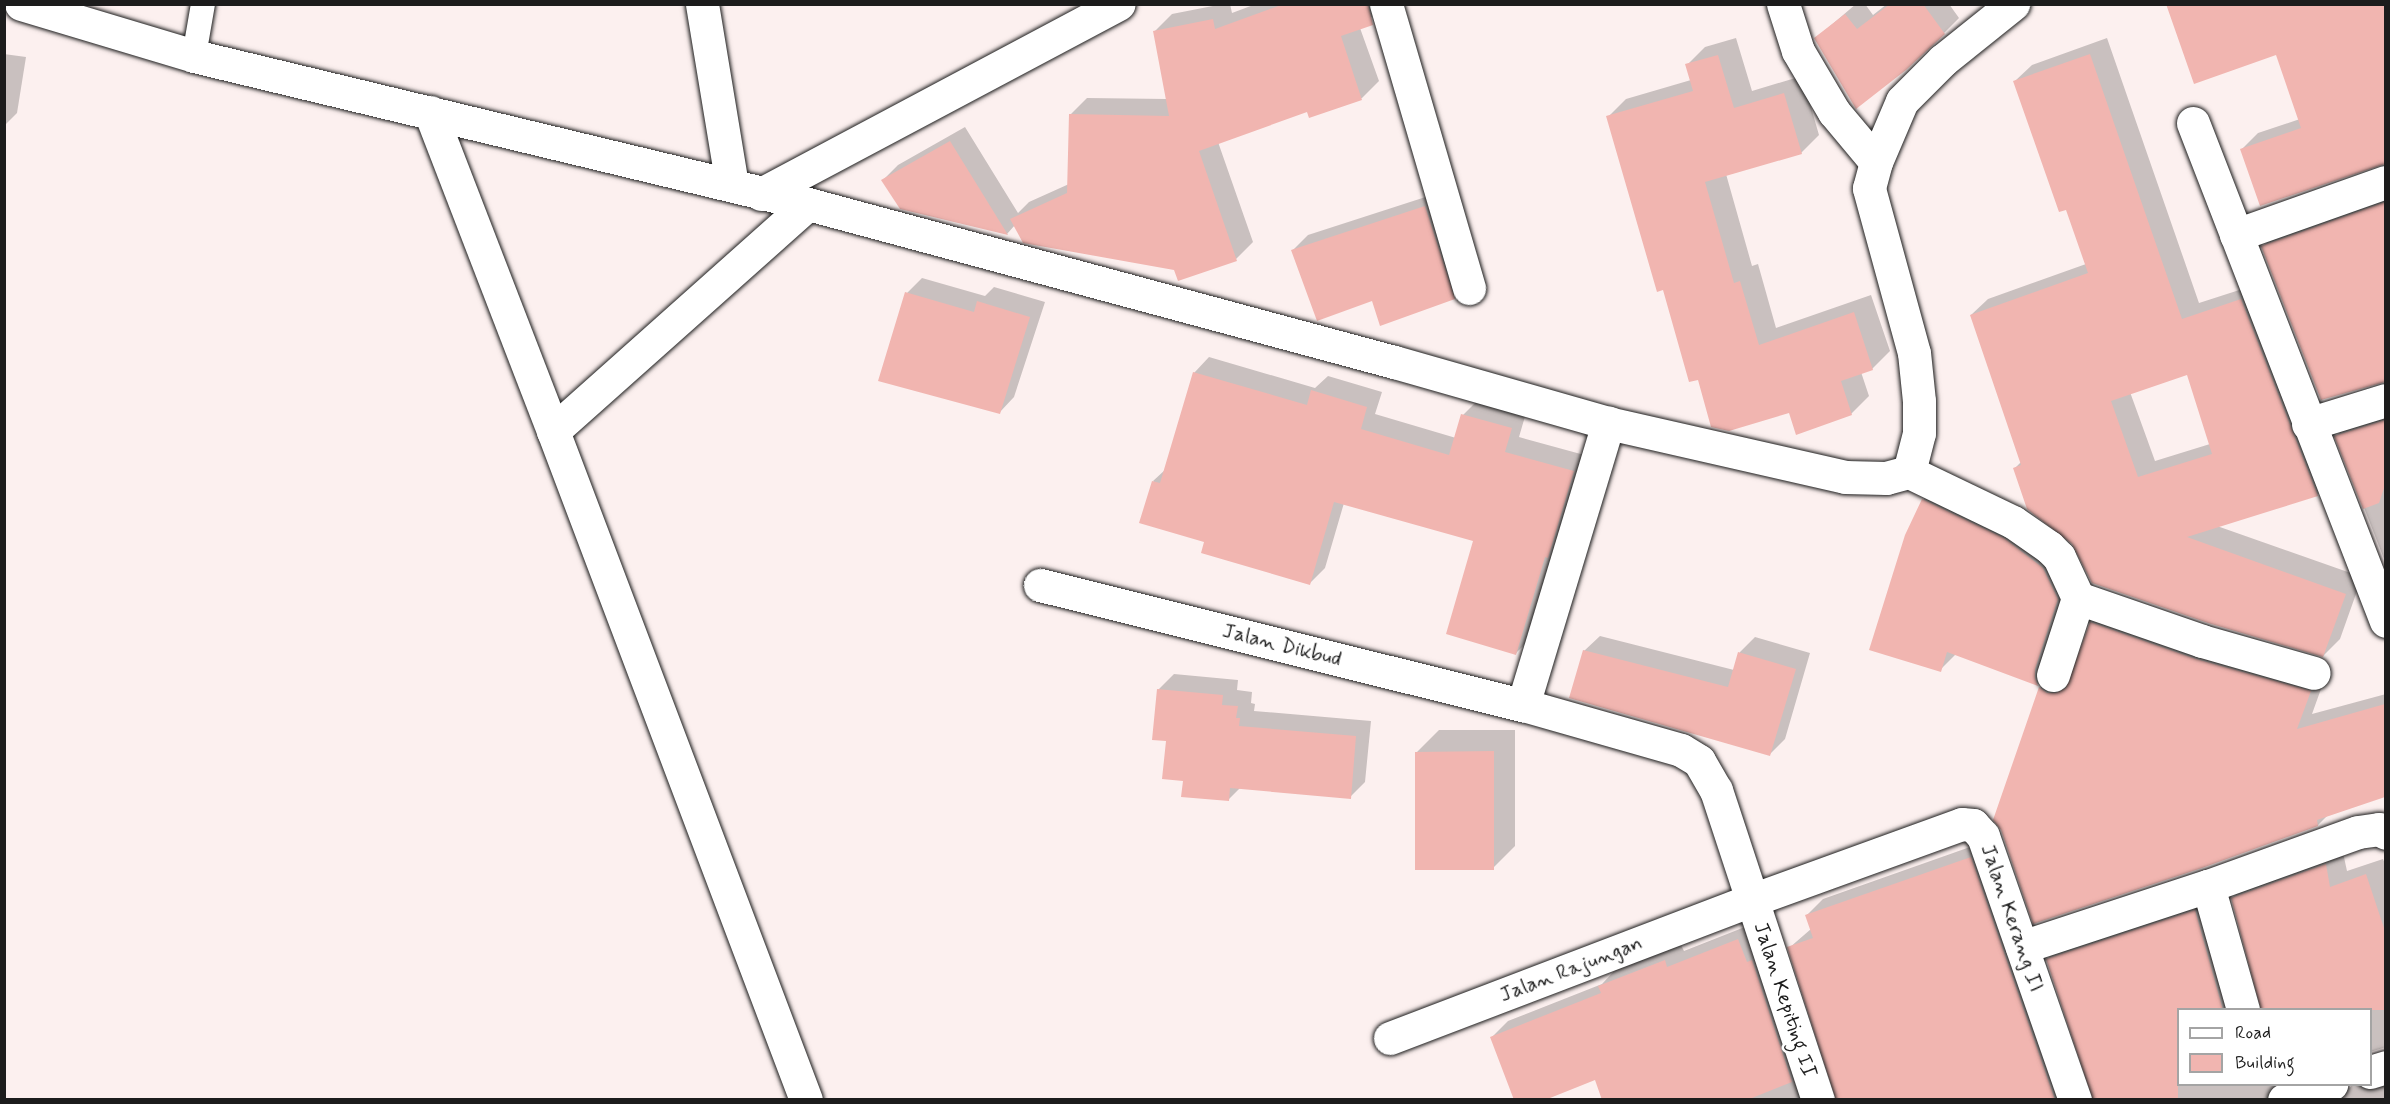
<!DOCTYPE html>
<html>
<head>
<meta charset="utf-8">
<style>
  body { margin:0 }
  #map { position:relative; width:2390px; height:1104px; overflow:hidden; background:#fcf0ef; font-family:Mynerve,sans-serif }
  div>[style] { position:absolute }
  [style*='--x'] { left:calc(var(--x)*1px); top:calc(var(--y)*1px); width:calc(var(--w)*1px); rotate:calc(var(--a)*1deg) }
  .shadow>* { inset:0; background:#0003 }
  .building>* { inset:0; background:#f1b5b0 }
  .roads { filter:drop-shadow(0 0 2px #1c1c1c) drop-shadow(0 0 2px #1c1c1c) }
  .lane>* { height:24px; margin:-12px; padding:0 12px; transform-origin:12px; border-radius:12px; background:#fff }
  .street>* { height:33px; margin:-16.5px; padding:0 16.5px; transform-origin:16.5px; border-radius:16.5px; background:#fff }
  span { translate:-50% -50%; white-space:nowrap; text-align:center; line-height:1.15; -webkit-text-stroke:5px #fff; paint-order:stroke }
  .street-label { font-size:21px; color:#1c1c1c }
  .frame { position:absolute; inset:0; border:6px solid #1c1c1c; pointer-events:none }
  .legend { position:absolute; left:2177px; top:1008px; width:195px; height:78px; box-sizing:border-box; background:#fff; border:2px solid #a4a4a4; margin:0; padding:8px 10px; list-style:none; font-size:18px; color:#1c1c1c }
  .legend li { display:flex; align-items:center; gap:12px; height:30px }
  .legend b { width:30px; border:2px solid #a4a4a4 }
</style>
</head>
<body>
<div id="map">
  <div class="shadow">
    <div style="clip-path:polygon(1223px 4px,1230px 4px,1232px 13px,1256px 4px,1376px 4px,1378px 11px,1360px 28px,1379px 81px,1362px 98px,1309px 116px,1307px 110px,1218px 142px,1253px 242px,1236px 259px,1176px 269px,1015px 225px,1007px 234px,901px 208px,883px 180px,898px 165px,965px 127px,1018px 213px,1029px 202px,1069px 184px,1070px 115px,1087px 98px,1167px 99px,1155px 31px,1172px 14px)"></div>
    <div style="clip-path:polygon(1856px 4px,1865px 4px,1873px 15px,1887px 4px,1949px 4px,1959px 18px,1944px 33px,1816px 38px)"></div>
    <div style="clip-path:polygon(2168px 4px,2386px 4px,2386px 163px,2242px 149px,2258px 133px,2300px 119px,2277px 53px)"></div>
    <div style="clip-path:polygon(1736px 38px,1752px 91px,1802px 76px,1819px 135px,1801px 153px,1726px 174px,1752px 266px,1758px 264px,1776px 328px,1871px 295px,1890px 351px,1872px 369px,1861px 372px,1869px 396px,1851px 414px,1790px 412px,1699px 378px,1664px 288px,1608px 117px,1626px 99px,1691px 80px,1687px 65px,1705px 47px)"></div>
    <div style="clip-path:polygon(evenodd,2107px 38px,2199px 303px,2258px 284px,2334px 478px,2317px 495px,2217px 526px,2362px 577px,2340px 639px,2323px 656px,2073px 543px,2015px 468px,2021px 462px,1971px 315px,1988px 299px,2086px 264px,2067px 208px,2015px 81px,2032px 65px,2107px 38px,2188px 373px,2210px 444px,2155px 461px,2130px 392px,2188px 373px)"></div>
    <div style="clip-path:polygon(4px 54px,26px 57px,17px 113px,4px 126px)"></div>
    <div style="clip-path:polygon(1441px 192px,1469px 283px,1454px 298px,1372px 299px,1293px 250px,1308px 235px)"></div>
    <div style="clip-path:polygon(2386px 193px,2386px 380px,2381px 380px,2263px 246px,2279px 231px)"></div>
    <div style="clip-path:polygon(922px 278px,985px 296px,994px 287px,1045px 302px,1014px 397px,999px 413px,907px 293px)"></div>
    <div style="clip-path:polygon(1209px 357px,1315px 388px,1328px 376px,1382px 392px,1375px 414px,1456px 438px,1463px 415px,1478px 400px,1526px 413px,1519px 437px,1588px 456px,1531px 638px,1516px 653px,1475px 540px,1344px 503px,1325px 568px,1310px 583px,1206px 541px,1153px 481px,1166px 469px,1194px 373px)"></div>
    <div style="clip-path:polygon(2386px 410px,2386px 564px,2336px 436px,2352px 420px)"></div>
    <div style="clip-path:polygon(1941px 481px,2076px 580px,2056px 666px,2038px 684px,1956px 654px,1940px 670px,1923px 500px)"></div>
    <div style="clip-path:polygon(2107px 607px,2326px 675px,2312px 714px,2386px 694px,2386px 795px,2327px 816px,2318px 825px,2034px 922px,2040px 688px,2056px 672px,2071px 678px,2091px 623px)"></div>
    <div style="clip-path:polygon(1600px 636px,1734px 670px,1740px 652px,1755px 637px,1810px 653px,1785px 739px,1769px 755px,1584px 651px)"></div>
    <div style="clip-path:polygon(1174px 674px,1238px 680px,1237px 690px,1252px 692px,1251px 703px,1255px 704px,1254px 711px,1371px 721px,1365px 782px,1350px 797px,1240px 788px,1228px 800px,1184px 780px,1168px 740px,1158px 690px)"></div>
    <div style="clip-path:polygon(1439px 730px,1515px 730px,1515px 846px,1493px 868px,1417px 752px)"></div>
    <div style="clip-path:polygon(1987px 841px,2083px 1100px,1837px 1100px,1789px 948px,1811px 929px,1807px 915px,1823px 899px)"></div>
    <div style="clip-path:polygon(2342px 848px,2347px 871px,2383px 859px,2386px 866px,2386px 1047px,2370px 1052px,2370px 1010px,2232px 898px,2249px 881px)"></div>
    <div style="clip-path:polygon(2212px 894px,2251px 1010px,2178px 1010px,2178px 1084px,2282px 1084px,2292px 1100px,2095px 1100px,2047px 959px,2064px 943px)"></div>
    <div style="clip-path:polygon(1755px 923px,1826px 1100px,1604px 1100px,1596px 1078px,1491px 1038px,1508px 1021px,1602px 984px,1616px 969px,1681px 945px,1684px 951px)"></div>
    <div style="clip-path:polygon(2386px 1074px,2386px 1100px,2314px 1100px,2351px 1087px,2351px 1084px,2370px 1084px)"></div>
  </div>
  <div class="building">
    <div style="clip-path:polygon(1284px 4px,1368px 4px,1373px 25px,1341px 36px,1362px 100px,1309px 118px,1307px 112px,1199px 151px,1237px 261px,1178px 281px,1174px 270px,1023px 243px,1010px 219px,1067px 193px,1069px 114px,1169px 116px,1153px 31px,1213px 19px,1215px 29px)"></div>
    <div style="clip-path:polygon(1890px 4px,1923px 4px,1945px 34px,1906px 70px,1856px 109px,1814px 38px,1845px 14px,1857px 29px)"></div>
    <div style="clip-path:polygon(2166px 4px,2385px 4px,2385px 164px,2260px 206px,2240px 149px,2301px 128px,2276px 55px,2194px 84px)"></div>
    <div style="clip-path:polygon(evenodd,2090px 54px,2182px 319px,2241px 299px,2318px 496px,2187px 537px,2346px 594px,2323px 657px,2208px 623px,2092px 583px,2072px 544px,2027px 509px,2013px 468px,2021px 465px,1970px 315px,2088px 273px,2066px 210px,2059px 212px,2013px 81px,2090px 54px,2187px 375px,2212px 454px,2138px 477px,2111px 401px,2187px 375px)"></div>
    <div style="clip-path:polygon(1718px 55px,1734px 108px,1784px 93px,1802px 154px,1705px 182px,1734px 283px,1740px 281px,1759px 345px,1854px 312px,1873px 370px,1841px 381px,1852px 415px,1796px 435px,1789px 413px,1729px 431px,1711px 427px,1698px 380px,1689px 382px,1663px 290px,1657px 292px,1606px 116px,1693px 91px,1685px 64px)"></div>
    <div style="clip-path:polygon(950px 141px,1008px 235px,900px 209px,881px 180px)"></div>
    <div style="clip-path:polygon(2385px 202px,2385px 382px,2321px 400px,2261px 246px)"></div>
    <div style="clip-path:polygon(1425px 206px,1455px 299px,1380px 326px,1372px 301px,1317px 321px,1291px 250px)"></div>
    <div style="clip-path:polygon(905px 292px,974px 312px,977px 301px,1030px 317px,1000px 414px,878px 381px)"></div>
    <div style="clip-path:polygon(1193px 372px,1307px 405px,1311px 390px,1367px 407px,1361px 429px,1449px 455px,1461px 414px,1512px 428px,1505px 452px,1574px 471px,1548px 558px,1545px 557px,1516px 655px,1446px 634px,1473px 541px,1334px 502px,1310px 585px,1201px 553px,1204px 542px,1139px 523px,1152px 481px,1160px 483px)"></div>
    <div style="clip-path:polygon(2385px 420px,2385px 485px,2379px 503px,2363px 509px,2334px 436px)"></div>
    <div style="clip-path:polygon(1922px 499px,2004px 538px,2043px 568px,2058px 599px,2035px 669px,2035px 678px,2038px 686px,1947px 652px,1941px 672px,1869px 650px,1905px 535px)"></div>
    <div style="clip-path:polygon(2090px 622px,2196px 659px,2311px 691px,2297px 729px,2385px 704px,2385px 797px,2317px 820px,2318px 826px,2202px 868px,2033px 924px,2001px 830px,1993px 820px,2039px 687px,2047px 693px,2056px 693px,2066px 688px)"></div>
    <div style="clip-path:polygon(1583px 650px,1728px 687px,1738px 652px,1796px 669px,1770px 756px,1569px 698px)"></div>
    <div style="clip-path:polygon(1157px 689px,1223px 695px,1222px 705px,1238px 706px,1236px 718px,1240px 718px,1239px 726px,1356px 736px,1351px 799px,1230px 788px,1229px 801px,1181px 797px,1183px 781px,1162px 779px,1166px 741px,1152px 740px)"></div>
    <div style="clip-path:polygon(1494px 751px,1494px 870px,1415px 870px,1415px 752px)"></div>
    <div style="clip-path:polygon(1971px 857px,2055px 1100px,1836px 1100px,1787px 947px,1813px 938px,1805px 915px)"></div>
    <div style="clip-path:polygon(2326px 864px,2330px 887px,2366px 874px,2385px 931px,2385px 1010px,2261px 1010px,2231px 898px)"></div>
    <div style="clip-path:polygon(2195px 910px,2223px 1010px,2178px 1010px,2178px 1100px,2093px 1100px,2046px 959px)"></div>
    <div style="clip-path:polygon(1738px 939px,1747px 962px,1752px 960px,1792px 1082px,1747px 1100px,1602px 1100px,1595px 1080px,1545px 1100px,1514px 1100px,1490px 1037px,1601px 993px,1598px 986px,1665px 960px,1667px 967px)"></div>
  </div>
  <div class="roads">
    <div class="lane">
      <div style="--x:194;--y:56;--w:53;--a:-80.2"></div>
    </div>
    <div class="street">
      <div style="--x:21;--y:4;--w:181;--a:16.7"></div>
      <div style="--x:194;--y:56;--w:632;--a:13.55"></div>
      <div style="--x:808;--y:204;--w:607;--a:15.09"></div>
      <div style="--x:1394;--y:362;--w:223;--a:15.9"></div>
      <div style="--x:1608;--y:423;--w:243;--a:12.8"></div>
      <div style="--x:1845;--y:477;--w:41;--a:1.4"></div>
      <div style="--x:1886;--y:478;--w:24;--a:-15"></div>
      <div style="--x:1909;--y:472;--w:115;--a:25.7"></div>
      <div style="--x:2013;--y:522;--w:44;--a:34.8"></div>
      <div style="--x:2049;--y:547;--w:14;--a:45"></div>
      <div style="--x:2059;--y:557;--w:45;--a:65.1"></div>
      <div style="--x:2078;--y:598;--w:131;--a:19.1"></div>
      <div style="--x:2202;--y:641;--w:116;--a:15.9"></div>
      <div style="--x:702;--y:4;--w:184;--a:80.6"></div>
      <div style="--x:1386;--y:4;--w:296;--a:73.7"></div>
      <div style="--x:1783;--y:4;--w:49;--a:72.3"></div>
      <div style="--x:1798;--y:51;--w:71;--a:59.5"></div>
      <div style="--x:1834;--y:112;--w:65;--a:50"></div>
      <div style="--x:430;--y:112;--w:342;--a:68.9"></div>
      <div style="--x:553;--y:431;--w:715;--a:69.28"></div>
      <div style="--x:2193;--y:123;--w:534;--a:68.82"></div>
      <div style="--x:761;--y:194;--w:405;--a:-28"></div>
      <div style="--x:2236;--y:235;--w:159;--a:-19.5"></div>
      <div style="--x:2308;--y:424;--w:82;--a:-17.1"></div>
      <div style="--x:553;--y:431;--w:341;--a:-41.7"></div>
      <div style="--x:1909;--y:472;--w:40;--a:-75.6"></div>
      <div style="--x:1919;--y:433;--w:32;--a:-90"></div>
      <div style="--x:1919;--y:401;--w:48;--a:-95.9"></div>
      <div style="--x:1914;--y:353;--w:171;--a:-105.3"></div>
      <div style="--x:1869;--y:188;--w:27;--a:-75"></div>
      <div style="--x:1876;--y:162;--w:66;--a:-66.9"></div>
      <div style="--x:1902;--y:101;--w:58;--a:-45"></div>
      <div style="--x:1943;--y:60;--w:90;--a:-38.7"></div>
      <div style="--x:1040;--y:585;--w:498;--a:14"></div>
      <div style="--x:1523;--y:705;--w:164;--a:15.9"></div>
      <div style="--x:1681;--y:750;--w:21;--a:31"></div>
      <div style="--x:1699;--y:761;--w:34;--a:60"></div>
      <div style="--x:1716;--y:790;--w:326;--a:71.8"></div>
      <div style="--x:2053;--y:675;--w:81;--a:-72"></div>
      <div style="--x:1523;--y:705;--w:295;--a:-73.2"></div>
      <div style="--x:2208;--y:886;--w:129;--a:74.2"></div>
      <div style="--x:2022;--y:947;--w:196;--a:-18.2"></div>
      <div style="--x:2208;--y:886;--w:159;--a:-19.8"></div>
      <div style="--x:2358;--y:832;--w:21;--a:-8"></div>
      <div style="--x:2379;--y:829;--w:8;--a:30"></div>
      <div style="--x:1390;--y:1038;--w:387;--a:-20.9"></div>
      <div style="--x:1752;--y:900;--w:223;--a:-19.9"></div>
      <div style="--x:1962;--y:824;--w:11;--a:5"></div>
      <div style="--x:1973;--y:825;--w:15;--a:48"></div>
      <div style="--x:1983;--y:836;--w:280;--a:70.8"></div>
      <div style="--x:2370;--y:1072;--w:17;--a:-17"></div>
      <div style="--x:2284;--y:1100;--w:50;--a:-18.8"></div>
    </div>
  </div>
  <div class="street-label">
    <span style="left:1282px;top:645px;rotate:14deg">Jalan Dikbud</span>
    <span style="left:2012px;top:918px;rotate:71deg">Jalan Kerang II</span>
    <span style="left:1571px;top:969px;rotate:-21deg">Jalan Rajungan</span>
    <span style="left:1785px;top:1000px;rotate:72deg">Jalan Kepiting II</span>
  </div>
  <div class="frame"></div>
  <ul class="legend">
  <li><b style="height:8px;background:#fff"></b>Road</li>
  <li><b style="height:16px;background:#f1b5b0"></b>Building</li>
  </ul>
</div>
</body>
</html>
